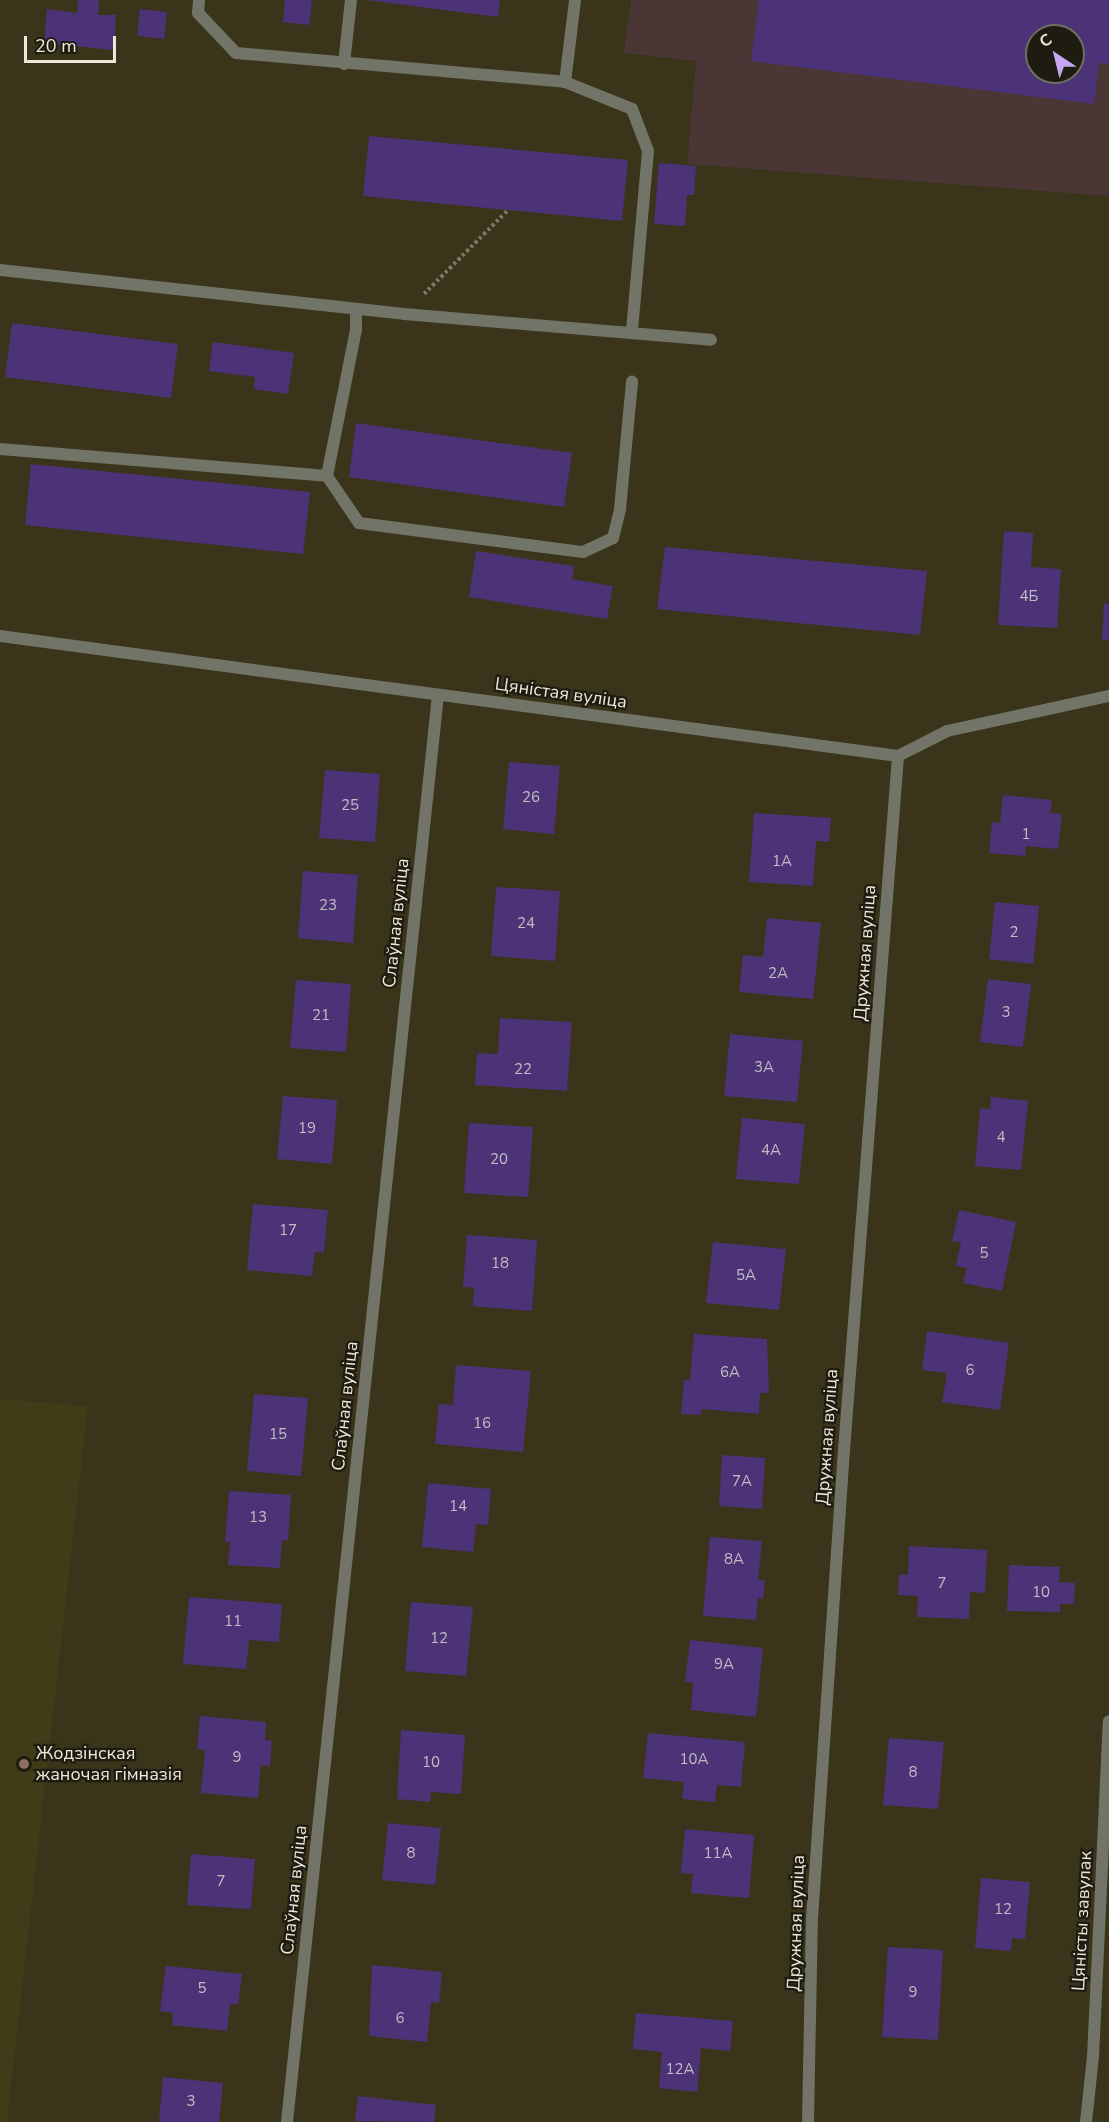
<!DOCTYPE html>
<html>
<head>
<meta charset="utf-8">
<style>
  body { margin:0 }
  #map { position:relative; width:1109px; height:2122px; overflow:hidden; background:#39341a; font-family:"Nunito Sans",sans-serif }
  div>[style] { position:absolute }
  [style*='--x'] { left:calc(var(--x)*1px); top:calc(var(--y)*1px); width:calc(var(--w)*1px); rotate:calc(var(--a)*1deg) }
  .built>* { inset:0; background:#413b18 }
  .industrial>* { inset:0; background:#4a3634 }
  .building>* { inset:0; background:#4c3378 }
  .path>* { height:4px; margin-top:-2px; transform-origin:0; background:repeating-linear-gradient(90deg,#7c7761 0 3px,transparent 0 6px) }
  .lane>* { height:12px; margin:-6px; padding:0 6px; transform-origin:6px; border-radius:6px; background:#727467 }
  .street>* { height:12px; margin:-6px; padding:0 6px; transform-origin:6px; border-radius:6px; background:#727467 }
  .dots>* { width:16px; height:16px; translate:-50% -50%; box-sizing:border-box; border:3px solid #1e1c10; border-radius:50% }
  span { translate:-50% -50%; white-space:nowrap; text-align:center; line-height:1.15; -webkit-text-stroke:4.5px #1e1c10; paint-order:stroke }
  .number-label { font-size:15px; color:#c4bcc1 }
  .number-label span { -webkit-text-stroke-width:0 }
  .street-label { font-size:18px; color:#ece9d9 }
  .poi-label { font-size:18px; color:#ece9d9 }
  .left { translate:0 -50%; text-align:left }
  .north { position:absolute; left:1025px; top:24px; width:60px; height:60px; box-sizing:border-box; background:#1e1c10; border:2px solid #706e60; border-radius:50%; rotate:325deg; font-size:16px; font-weight:700; line-height:24px; text-align:center; color:#ece9d9 }
  .north::after { content:''; display:block; margin:auto; width:21px; height:27px; background:#c5a6f0; clip-path:polygon(50% 0,100% 100%,50% 72%,0 100%) }
  .scale { position:absolute; left:24px; top:36px; width:92px; height:27px; box-sizing:border-box; border:3px solid #ece9d9; border-top:0; padding-left:8px; font-size:18px; line-height:21px; white-space:nowrap; color:#ece9d9; -webkit-text-stroke:4px #1e1c10; paint-order:stroke }
</style>
</head>
<body>
<div id="map">
  <div class="built">
    <div style="clip-path:polygon(0 1399px,88px 1406px,7px 2122px,0 2122px)"></div>
  </div>
  <div class="industrial">
    <div style="clip-path:polygon(evenodd,631px 0,1109px 0,1109px 196px,687px 164px,696px 61px,624px 53px,631px 0,1037px 36px,1073px 36px,1073px 72px,1037px 72px,1037px 36px)"></div>
  </div>
  <div class="building">
    <div style="clip-path:polygon(78px 0,99px 0,98px 15px,116px 15px,114px 50px,44px 43px,47px 9px,77px 13px)"></div>
    <div style="clip-path:polygon(285px 0,312px 0,309px 25px,283px 22px)"></div>
    <div style="clip-path:polygon(367px 0,500px 0,498px 17px)"></div>
    <div style="clip-path:polygon(evenodd,759px 0,1109px 0,1109px 64px,1099px 63px,1094px 104px,751px 61px,759px 0,1037px 36px,1073px 36px,1073px 72px,1037px 72px,1037px 36px)"></div>
    <div style="clip-path:polygon(140px 9px,167px 12px,164px 39px,137px 36px)"></div>
    <div style="clip-path:polygon(369px 136px,628px 160px,622px 221px,363px 196px)"></div>
    <div style="clip-path:polygon(659px 163px,696px 166px,694px 195px,687px 195px,685px 226px,654px 224px)"></div>
    <div style="clip-path:polygon(12px 323px,178px 344px,171px 398px,5px 377px)"></div>
    <div style="clip-path:polygon(213px 342px,294px 353px,288px 394px,254px 389px,255px 377px,209px 371px)"></div>
    <div style="clip-path:polygon(356px 423px,572px 453px,564px 507px,349px 477px)"></div>
    <div style="clip-path:polygon(31px 464px,310px 492px,303px 554px,25px 525px)"></div>
    <div style="clip-path:polygon(1004px 531px,1033px 533px,1031px 567px,1061px 569px,1057px 628px,998px 625px)"></div>
    <div style="clip-path:polygon(665px 547px,927px 571px,920px 635px,657px 609px)"></div>
    <div style="clip-path:polygon(476px 551px,574px 566px,572px 579px,613px 586px,607px 619px,469px 597px)"></div>
    <div style="clip-path:polygon(1104px 603px,1109px 604px,1109px 640px,1102px 640px)"></div>
    <div style="clip-path:polygon(509px 762px,560px 766px,554px 834px,503px 829px)"></div>
    <div style="clip-path:polygon(325px 770px,380px 774px,375px 842px,319px 838px)"></div>
    <div style="clip-path:polygon(1003px 795px,1052px 800px,1050px 813px,1062px 814px,1058px 849px,1026px 846px,1025px 856px,989px 853px,992px 822px,1000px 823px)"></div>
    <div style="clip-path:polygon(754px 813px,831px 818px,829px 842px,816px 841px,813px 886px,749px 882px)"></div>
    <div style="clip-path:polygon(303px 871px,358px 875px,353px 943px,298px 938px)"></div>
    <div style="clip-path:polygon(496px 887px,560px 891px,555px 961px,491px 956px)"></div>
    <div style="clip-path:polygon(995px 902px,1039px 906px,1033px 964px,989px 959px)"></div>
    <div style="clip-path:polygon(767px 918px,821px 923px,813px 999px,739px 992px,743px 955px,763px 957px)"></div>
    <div style="clip-path:polygon(988px 979px,1031px 984px,1023px 1047px,980px 1042px)"></div>
    <div style="clip-path:polygon(296px 980px,351px 984px,346px 1052px,290px 1048px)"></div>
    <div style="clip-path:polygon(500px 1018px,572px 1022px,567px 1091px,475px 1085px,477px 1053px,498px 1054px)"></div>
    <div style="clip-path:polygon(730px 1034px,803px 1041px,797px 1102px,724px 1096px)"></div>
    <div style="clip-path:polygon(283px 1096px,337px 1100px,332px 1164px,277px 1159px)"></div>
    <div style="clip-path:polygon(991px 1097px,1028px 1101px,1021px 1170px,975px 1166px,980px 1108px,990px 1109px)"></div>
    <div style="clip-path:polygon(742px 1118px,805px 1124px,799px 1184px,736px 1179px)"></div>
    <div style="clip-path:polygon(469px 1123px,533px 1127px,528px 1197px,464px 1193px)"></div>
    <div style="clip-path:polygon(253px 1204px,328px 1210px,324px 1253px,315px 1252px,312px 1276px,247px 1270px)"></div>
    <div style="clip-path:polygon(959px 1210px,1016px 1222px,1002px 1291px,963px 1283px,967px 1268px,956px 1266px,961px 1242px,952px 1241px)"></div>
    <div style="clip-path:polygon(467px 1235px,537px 1240px,532px 1311px,473px 1306px,474px 1288px,463px 1287px)"></div>
    <div style="clip-path:polygon(713px 1242px,786px 1249px,779px 1310px,706px 1303px)"></div>
    <div style="clip-path:polygon(927px 1331px,1009px 1343px,1000px 1410px,942px 1402px,947px 1373px,922px 1370px)"></div>
    <div style="clip-path:polygon(694px 1334px,767px 1339px,769px 1393px,760px 1393px,759px 1414px,702px 1409px,701px 1415px,681px 1414px,684px 1380px,690px 1380px)"></div>
    <div style="clip-path:polygon(456px 1365px,531px 1371px,523px 1452px,435px 1444px,439px 1404px,453px 1405px)"></div>
    <div style="clip-path:polygon(254px 1394px,308px 1398px,301px 1476px,247px 1471px)"></div>
    <div style="clip-path:polygon(722px 1455px,765px 1458px,762px 1509px,719px 1506px)"></div>
    <div style="clip-path:polygon(428px 1483px,491px 1489px,488px 1525px,476px 1524px,473px 1552px,422px 1547px)"></div>
    <div style="clip-path:polygon(229px 1491px,291px 1495px,288px 1541px,282px 1540px,280px 1568px,228px 1565px,230px 1542px,225px 1542px)"></div>
    <div style="clip-path:polygon(710px 1537px,762px 1541px,758px 1580px,765px 1580px,763px 1599px,758px 1598px,756px 1620px,703px 1616px)"></div>
    <div style="clip-path:polygon(909px 1546px,987px 1550px,985px 1593px,970px 1592px,969px 1619px,917px 1617px,918px 1596px,898px 1595px,899px 1574px,908px 1575px)"></div>
    <div style="clip-path:polygon(1009px 1565px,1060px 1567px,1059px 1582px,1075px 1583px,1074px 1604px,1060px 1604px,1060px 1612px,1007px 1611px)"></div>
    <div style="clip-path:polygon(189px 1597px,282px 1604px,279px 1642px,249px 1640px,246px 1669px,183px 1664px)"></div>
    <div style="clip-path:polygon(411px 1602px,473px 1607px,466px 1676px,405px 1671px)"></div>
    <div style="clip-path:polygon(690px 1640px,763px 1648px,756px 1717px,691px 1710px,693px 1683px,685px 1682px)"></div>
    <div style="clip-path:polygon(200px 1716px,266px 1722px,265px 1740px,272px 1741px,270px 1766px,261px 1765px,258px 1798px,201px 1793px,205px 1750px,197px 1749px)"></div>
    <div style="clip-path:polygon(401px 1730px,465px 1735px,461px 1794px,431px 1792px,430px 1802px,397px 1799px)"></div>
    <div style="clip-path:polygon(648px 1733px,745px 1742px,741px 1787px,717px 1785px,715px 1802px,682px 1799px,684px 1782px,643px 1778px)"></div>
    <div style="clip-path:polygon(889px 1738px,944px 1742px,938px 1809px,883px 1805px)"></div>
    <div style="clip-path:polygon(388px 1823px,441px 1828px,435px 1885px,382px 1880px)"></div>
    <div style="clip-path:polygon(685px 1829px,754px 1835px,749px 1898px,691px 1893px,693px 1874px,681px 1873px)"></div>
    <div style="clip-path:polygon(191px 1854px,255px 1859px,251px 1909px,187px 1905px)"></div>
    <div style="clip-path:polygon(981px 1878px,1030px 1882px,1025px 1939px,1012px 1938px,1011px 1951px,975px 1948px)"></div>
    <div style="clip-path:polygon(888px 1947px,943px 1950px,938px 2040px,882px 2037px)"></div>
    <div style="clip-path:polygon(372px 1965px,442px 1972px,439px 2003px,431px 2002px,427px 2042px,369px 2036px)"></div>
    <div style="clip-path:polygon(166px 1966px,242px 1974px,238px 2005px,230px 2004px,227px 2031px,172px 2025px,173px 2013px,160px 2011px)"></div>
    <div style="clip-path:polygon(636px 2013px,733px 2021px,730px 2051px,701px 2048px,697px 2092px,659px 2088px,662px 2052px,633px 2049px)"></div>
    <div style="clip-path:polygon(163px 2077px,223px 2083px,219px 2122px,159px 2122px)"></div>
    <div style="clip-path:polygon(358px 2096px,436px 2105px,434px 2122px,355px 2121px)"></div>
  </div>
  <div class="path">
    <div style="--x:424;--y:294;--w:119;--a:-45"></div>
  </div>
  <div class="lane">
    <div style="--x:199;--y:0;--w:13;--a:94"></div>
    <div style="--x:198;--y:13;--w:55;--a:46.5"></div>
    <div style="--x:236;--y:53;--w:330;--a:5"></div>
    <div style="--x:565;--y:82;--w:83;--a:-83"></div>
    <div style="--x:344;--y:64;--w:64;--a:-83.8"></div>
    <div style="--x:565;--y:82;--w:72;--a:21.9"></div>
    <div style="--x:632;--y:109;--w:45;--a:69.1"></div>
    <div style="--x:648;--y:151;--w:181;--a:95.1"></div>
    <div style="--x:0;--y:270;--w:406;--a:6.2"></div>
    <div style="--x:404;--y:314;--w:308;--a:4.8"></div>
    <div style="--x:0;--y:449;--w:328;--a:4.7"></div>
    <div style="--x:327;--y:476;--w:149;--a:-78.8"></div>
    <div style="--x:356;--y:330;--w:21;--a:-90"></div>
    <div style="--x:327;--y:476;--w:57;--a:55.8"></div>
    <div style="--x:359;--y:523;--w:226;--a:7.4"></div>
    <div style="--x:583;--y:552;--w:33;--a:-25"></div>
    <div style="--x:613;--y:538;--w:30;--a:-76"></div>
    <div style="--x:620;--y:509;--w:128;--a:-84.6"></div>
  </div>
  <div class="street">
    <div style="--x:0;--y:636;--w:906;--a:7.61"></div>
    <div style="--x:898;--y:756;--w:55;--a:-27"></div>
    <div style="--x:947;--y:731;--w:166;--a:-12.2"></div>
    <div style="--x:287;--y:2122;--w:1435;--a:-83.96"></div>
    <div style="--x:808;--y:2122;--w:203;--a:-88.9"></div>
    <div style="--x:812;--y:1919;--w:457;--a:-86.1"></div>
    <div style="--x:843;--y:1463;--w:709;--a:-85.55"></div>
    <div style="--x:1086;--y:2122;--w:65;--a:-83.9"></div>
    <div style="--x:1093;--y:2057;--w:336;--a:-87.3"></div>
  </div>
  <div class="dots">
    <div style="left:24px;top:1764px;background:#8d6e63"></div>
  </div>
  <div class="number-label">
    <span style="left:1029px;top:597px">4Б</span>
    <span style="left:531px;top:798px">26</span>
    <span style="left:350px;top:806px">25</span>
    <span style="left:1026px;top:835px">1</span>
    <span style="left:782px;top:862px">1А</span>
    <span style="left:328px;top:906px">23</span>
    <span style="left:526px;top:924px">24</span>
    <span style="left:1014px;top:933px">2</span>
    <span style="left:778px;top:974px">2А</span>
    <span style="left:1006px;top:1013px">3</span>
    <span style="left:321px;top:1016px">21</span>
    <span style="left:764px;top:1068px">3А</span>
    <span style="left:523px;top:1070px">22</span>
    <span style="left:307px;top:1129px">19</span>
    <span style="left:1001px;top:1138px">4</span>
    <span style="left:771px;top:1151px">4А</span>
    <span style="left:499px;top:1160px">20</span>
    <span style="left:288px;top:1231px">17</span>
    <span style="left:984px;top:1254px">5</span>
    <span style="left:500px;top:1264px">18</span>
    <span style="left:746px;top:1276px">5А</span>
    <span style="left:970px;top:1371px">6</span>
    <span style="left:730px;top:1373px">6А</span>
    <span style="left:482px;top:1424px">16</span>
    <span style="left:278px;top:1435px">15</span>
    <span style="left:742px;top:1482px">7А</span>
    <span style="left:458px;top:1507px">14</span>
    <span style="left:258px;top:1518px">13</span>
    <span style="left:734px;top:1560px">8А</span>
    <span style="left:942px;top:1584px">7</span>
    <span style="left:1041px;top:1593px">10</span>
    <span style="left:233px;top:1622px">11</span>
    <span style="left:439px;top:1639px">12</span>
    <span style="left:724px;top:1665px">9А</span>
    <span style="left:237px;top:1758px">9</span>
    <span style="left:694px;top:1760px">10А</span>
    <span style="left:431px;top:1763px">10</span>
    <span style="left:913px;top:1773px">8</span>
    <span style="left:411px;top:1854px">8</span>
    <span style="left:718px;top:1854px">11А</span>
    <span style="left:221px;top:1882px">7</span>
    <span style="left:1003px;top:1910px">12</span>
    <span style="left:202px;top:1989px">5</span>
    <span style="left:913px;top:1993px">9</span>
    <span style="left:400px;top:2019px">6</span>
    <span style="left:680px;top:2070px">12А</span>
    <span style="left:191px;top:2102px">3</span>
  </div>
  <div class="street-label">
    <span style="left:561px;top:693px;rotate:8deg">Цяністая вуліца</span>
    <span style="left:396px;top:923px;rotate:-84deg">Слаўная вуліца</span>
    <span style="left:865px;top:953px;rotate:-86deg">Дружная вуліца</span>
    <span style="left:345px;top:1406px;rotate:-84deg">Слаўная вуліца</span>
    <span style="left:827px;top:1437px;rotate:-86deg">Дружная вуліца</span>
    <span style="left:294px;top:1890px;rotate:-84deg">Слаўная вуліца</span>
    <span style="left:1082px;top:1921px;rotate:-87deg">Цяністы завулак</span>
    <span style="left:796px;top:1923px;rotate:-88deg">Дружная вуліца</span>
  </div>
  <div class="poi-label">
    <span class="left" style="left:36px;top:1764px">Жодзінская<br>жаночая гімназія</span>
  </div>
  <div class="north">С</div>
  <div class="scale">20 m</div>
</div>
</body>
</html>
